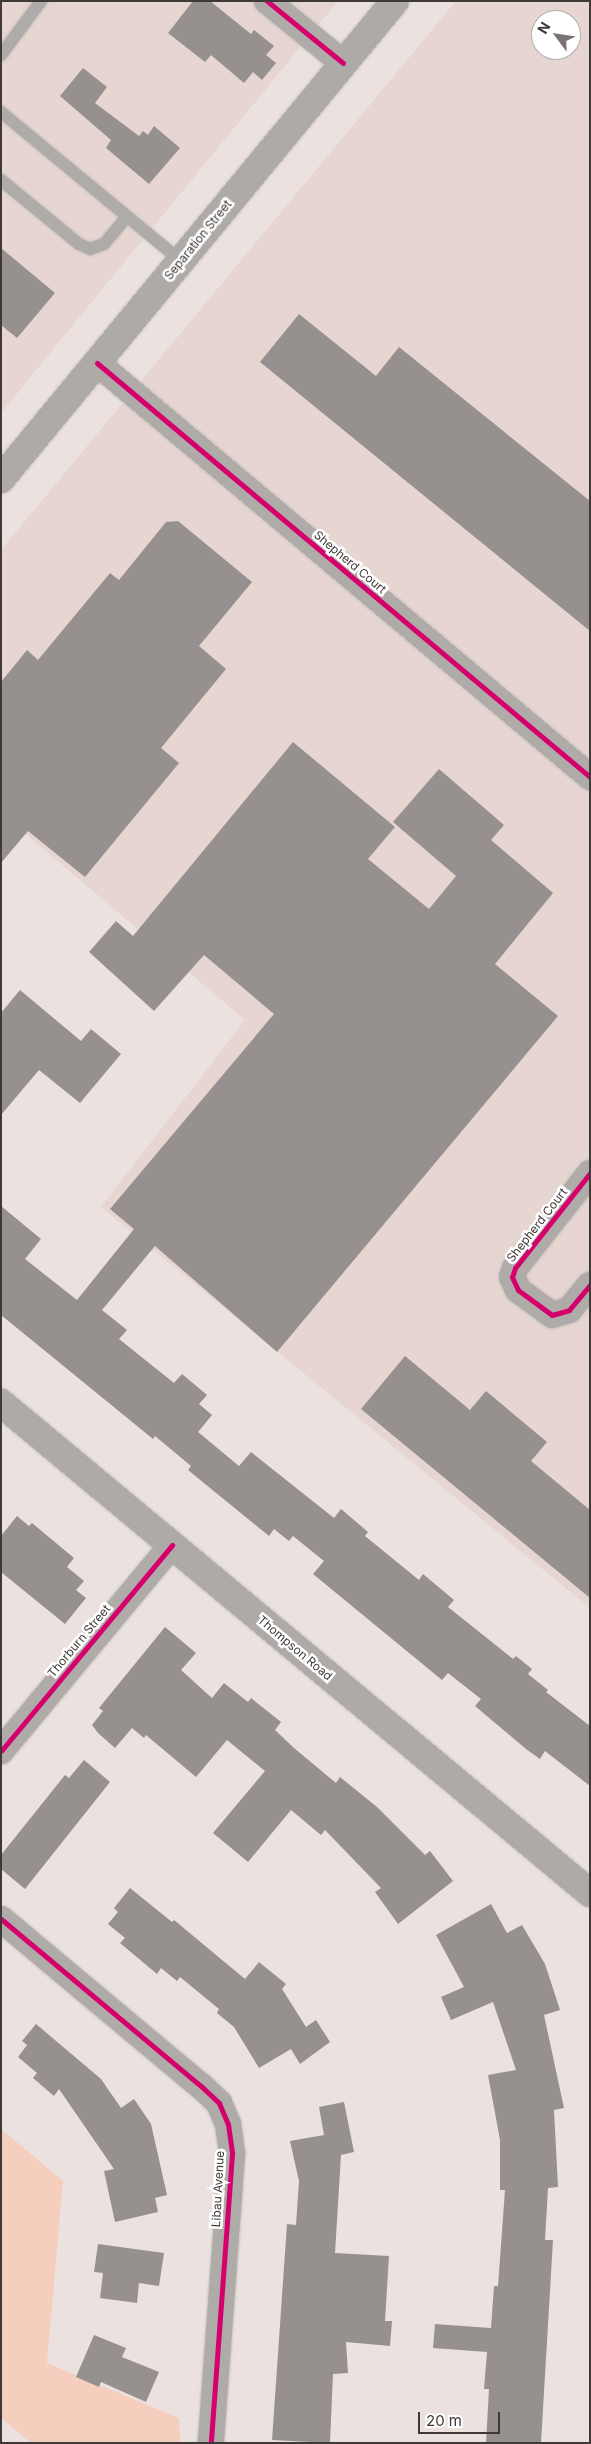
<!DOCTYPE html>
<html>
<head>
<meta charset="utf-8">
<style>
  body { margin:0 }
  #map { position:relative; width:591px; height:2444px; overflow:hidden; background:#ebe2df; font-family:Inter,sans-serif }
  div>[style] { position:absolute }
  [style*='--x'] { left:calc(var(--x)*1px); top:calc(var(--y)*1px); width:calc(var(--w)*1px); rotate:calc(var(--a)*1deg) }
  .built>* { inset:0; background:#e6d5d0 }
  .green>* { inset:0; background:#f6cebe }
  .building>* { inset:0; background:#96908e }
  .roads { filter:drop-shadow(0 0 1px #c4bebb) drop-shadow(0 0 1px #c4bebb) }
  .service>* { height:12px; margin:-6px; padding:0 6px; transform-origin:6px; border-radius:6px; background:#aeaba9 }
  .minor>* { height:26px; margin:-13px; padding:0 13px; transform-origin:13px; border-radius:13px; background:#aeaba9 }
  .secondary>* { height:28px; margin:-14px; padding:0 14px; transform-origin:14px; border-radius:14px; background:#aeaaa8 }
  .cycleway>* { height:5px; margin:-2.5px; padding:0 2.5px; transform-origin:2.5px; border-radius:2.5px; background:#d6006c }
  span { translate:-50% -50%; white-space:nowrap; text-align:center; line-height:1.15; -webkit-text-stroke:5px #fff; paint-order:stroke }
  .street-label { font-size:12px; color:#3f3937 }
  .frame { position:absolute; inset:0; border:2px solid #3f3937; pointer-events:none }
  .north { position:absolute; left:531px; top:10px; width:50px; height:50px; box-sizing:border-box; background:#fff; border:1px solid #b2b0af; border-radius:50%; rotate:301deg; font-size:14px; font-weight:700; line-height:20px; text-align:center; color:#3f3937 }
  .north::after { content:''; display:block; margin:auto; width:18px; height:22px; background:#7b7472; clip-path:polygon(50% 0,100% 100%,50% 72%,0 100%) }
  .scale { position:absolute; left:418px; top:2412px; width:82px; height:22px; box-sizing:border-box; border:2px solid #3f3937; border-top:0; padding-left:6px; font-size:15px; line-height:18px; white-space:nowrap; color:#3f3937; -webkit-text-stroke:4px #fff; paint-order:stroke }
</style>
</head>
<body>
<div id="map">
  <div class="built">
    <div style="clip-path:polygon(1px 1px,338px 1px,1px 413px)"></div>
    <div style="clip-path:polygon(evenodd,456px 1px,590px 1px,590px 1608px,101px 1207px,245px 1020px,1px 813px,1px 550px,456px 1px,541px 20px,571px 20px,571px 50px,541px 50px,541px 20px)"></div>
  </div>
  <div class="green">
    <div style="clip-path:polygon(1px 2129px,63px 2181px,47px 2363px,179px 2418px,180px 2443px,31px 2443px,1px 2418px)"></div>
  </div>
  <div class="building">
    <div style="clip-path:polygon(193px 1px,210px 1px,251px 34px,254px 30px,274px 46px,266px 55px,276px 63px,262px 80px,253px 72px,244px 83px,211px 55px,205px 62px,168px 33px)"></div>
    <div style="clip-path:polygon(83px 68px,107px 87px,95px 103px,139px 136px,143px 131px,148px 135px,154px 126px,180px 148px,149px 184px,106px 148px,111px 140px,60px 96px)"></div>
    <div style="clip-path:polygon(1px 248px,55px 293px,17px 338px,1px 325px)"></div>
    <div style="clip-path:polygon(299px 314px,376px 376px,399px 347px,590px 501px,590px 631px,260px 362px)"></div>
    <div style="clip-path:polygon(178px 521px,252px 582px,199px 646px,226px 669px,161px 748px,179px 763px,85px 877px,28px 831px,1px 863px,1px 682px,27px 650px,38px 660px,110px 573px,119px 580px,166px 522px)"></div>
    <div style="clip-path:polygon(293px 742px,395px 827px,368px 859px,429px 909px,456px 876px,393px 822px,439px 769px,504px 825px,491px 840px,553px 893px,495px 964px,558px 1016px,277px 1352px,155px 1246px,102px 1310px,127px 1330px,119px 1339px,174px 1383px,182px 1374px,207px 1395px,199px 1404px,212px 1415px,198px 1432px,239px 1466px,251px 1452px,334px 1518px,341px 1509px,368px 1532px,365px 1536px,419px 1580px,423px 1574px,454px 1600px,448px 1607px,513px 1659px,516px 1656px,532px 1669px,528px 1674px,548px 1690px,546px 1692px,590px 1726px,590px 1786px,545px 1751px,540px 1759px,526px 1749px,475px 1706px,481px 1699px,448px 1673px,442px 1680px,313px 1574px,324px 1561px,293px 1536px,289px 1541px,274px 1529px,269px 1536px,188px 1470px,191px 1466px,155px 1436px,153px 1439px,1px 1315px,1px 1206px,41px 1239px,25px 1259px,77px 1300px,134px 1229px,110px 1209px,274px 1014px,204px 955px,154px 1011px,89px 952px,116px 921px,133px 936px)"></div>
    <div style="clip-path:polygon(20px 990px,81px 1041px,91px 1029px,121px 1054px,80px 1103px,39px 1070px,1px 1115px,1px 1013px)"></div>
    <div style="clip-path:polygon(405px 1356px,470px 1410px,486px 1391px,547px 1442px,531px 1461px,590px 1510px,590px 1598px,361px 1409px)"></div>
    <div style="clip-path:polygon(17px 1516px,29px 1526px,32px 1523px,74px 1558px,67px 1567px,84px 1581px,76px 1590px,86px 1598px,65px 1624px,1px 1572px,1px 1536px)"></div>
    <div style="clip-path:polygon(165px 1627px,196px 1653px,181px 1670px,212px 1698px,224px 1683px,248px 1702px,251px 1698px,281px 1722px,275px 1730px,294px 1748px,336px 1783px,340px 1777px,377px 1807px,425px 1855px,430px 1851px,453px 1881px,398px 1924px,375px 1892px,381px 1888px,325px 1830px,321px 1835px,291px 1810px,248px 1862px,213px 1833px,265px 1771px,227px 1740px,196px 1777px,146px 1735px,144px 1738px,132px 1728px,115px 1748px,98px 1733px,92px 1725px,103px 1711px,99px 1708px)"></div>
    <div style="clip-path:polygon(84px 1760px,110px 1782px,25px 1889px,1px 1869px,1px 1855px,65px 1775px,69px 1778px)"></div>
    <div style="clip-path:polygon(130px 1888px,172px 1922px,174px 1920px,245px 1979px,259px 1962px,286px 1984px,282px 1989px,306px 2027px,316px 2020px,330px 2042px,300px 2064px,291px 2049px,259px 2068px,234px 2027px,217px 2013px,219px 2009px,180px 1977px,177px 1981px,161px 1968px,157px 1974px,120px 1943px,125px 1938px,108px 1924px,118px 1912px,114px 1908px)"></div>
    <div style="clip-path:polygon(491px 1904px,507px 1933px,522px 1925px,545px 1964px,560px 2010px,544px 2015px,564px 2108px,554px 2110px,558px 2187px,548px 2188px,545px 2240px,553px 2240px,541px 2443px,486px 2443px,489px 2389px,484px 2389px,487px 2352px,433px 2348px,435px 2324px,491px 2328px,494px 2286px,498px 2286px,505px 2190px,500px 2190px,500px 2140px,488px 2075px,516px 2070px,493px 2002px,451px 2020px,441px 1997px,464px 1987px,436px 1935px)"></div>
    <div style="clip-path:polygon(36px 2024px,101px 2079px,121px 2108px,134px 2099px,151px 2124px,167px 2195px,155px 2198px,158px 2212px,115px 2222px,104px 2171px,114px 2169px,59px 2089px,54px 2096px,33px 2078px,37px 2073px,18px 2057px,27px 2045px,22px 2041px)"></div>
    <div style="clip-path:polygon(344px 2102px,354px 2152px,341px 2155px,335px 2253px,389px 2256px,385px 2321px,392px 2321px,390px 2346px,346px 2342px,348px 2373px,333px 2374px,330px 2443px,272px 2440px,287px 2224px,296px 2225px,299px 2181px,290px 2141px,324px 2135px,319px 2107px)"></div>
    <div style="clip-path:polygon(98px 2244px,164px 2253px,159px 2286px,139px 2283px,137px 2303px,100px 2298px,103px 2273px,94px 2272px)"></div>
    <div style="clip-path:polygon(94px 2335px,126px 2348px,122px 2357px,159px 2372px,146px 2402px,101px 2382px,99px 2387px,76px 2377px)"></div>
  </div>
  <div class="roads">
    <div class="service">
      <div style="--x:1;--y:55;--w:67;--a:-53.5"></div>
      <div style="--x:1;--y:112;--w:234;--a:39.6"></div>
      <div style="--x:1;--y:180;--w:101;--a:39.4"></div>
      <div style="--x:79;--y:244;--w:12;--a:24"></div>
      <div style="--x:90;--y:249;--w:15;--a:-20"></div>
      <div style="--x:104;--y:244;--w:35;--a:-50"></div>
    </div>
    <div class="minor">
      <div style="--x:267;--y:1;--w:98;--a:39.2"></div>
      <div style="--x:97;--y:363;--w:644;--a:40.02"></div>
      <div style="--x:590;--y:1173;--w:121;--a:128.3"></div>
      <div style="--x:515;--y:1268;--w:9;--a:108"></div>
      <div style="--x:512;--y:1277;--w:14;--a:65"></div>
      <div style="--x:518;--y:1290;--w:42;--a:36.3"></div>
      <div style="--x:552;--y:1315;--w:18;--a:-16"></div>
      <div style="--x:569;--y:1310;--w:33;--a:-50"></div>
      <div style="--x:1;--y:1751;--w:268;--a:-50.3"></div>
      <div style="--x:1;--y:1919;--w:261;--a:39.9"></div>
      <div style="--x:201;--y:2086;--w:25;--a:43"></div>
      <div style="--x:219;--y:2103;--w:23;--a:67"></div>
      <div style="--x:228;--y:2124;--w:30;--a:82"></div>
      <div style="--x:232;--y:2154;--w:290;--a:94.2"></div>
    </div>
    <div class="secondary">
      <div style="--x:1;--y:479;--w:619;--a:-50.5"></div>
      <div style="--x:1;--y:1403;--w:766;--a:39.76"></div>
    </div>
  </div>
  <div class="cycleway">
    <div style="--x:267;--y:1;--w:98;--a:39.2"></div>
    <div style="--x:97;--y:363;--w:644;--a:40.02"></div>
    <div style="--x:590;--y:1173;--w:121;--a:128.3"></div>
    <div style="--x:515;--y:1268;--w:9;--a:108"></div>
    <div style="--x:512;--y:1277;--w:14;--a:65"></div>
    <div style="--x:518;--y:1290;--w:42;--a:36.3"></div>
    <div style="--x:552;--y:1315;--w:18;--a:-16"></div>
    <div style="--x:569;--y:1310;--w:33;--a:-50"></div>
    <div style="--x:1;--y:1751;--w:268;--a:-50.3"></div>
    <div style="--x:1;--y:1919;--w:261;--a:39.9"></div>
    <div style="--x:201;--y:2086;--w:25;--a:43"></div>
    <div style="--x:219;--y:2103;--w:23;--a:67"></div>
    <div style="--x:228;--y:2124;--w:30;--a:82"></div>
    <div style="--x:232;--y:2154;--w:290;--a:94.2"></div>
  </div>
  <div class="street-label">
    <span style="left:198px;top:240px;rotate:-51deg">Separation Street</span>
    <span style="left:350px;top:562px;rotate:40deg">Shepherd Court</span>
    <span style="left:537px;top:1225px;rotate:-52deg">Shepherd Court</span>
    <span style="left:79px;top:1641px;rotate:-50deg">Thorburn Street</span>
    <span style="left:295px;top:1648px;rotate:40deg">Thompson Road</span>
    <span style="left:218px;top:2189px;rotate:-87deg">Libau Avenue</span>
  </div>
  <div class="frame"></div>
  <div class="north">N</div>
  <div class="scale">20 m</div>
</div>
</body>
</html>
